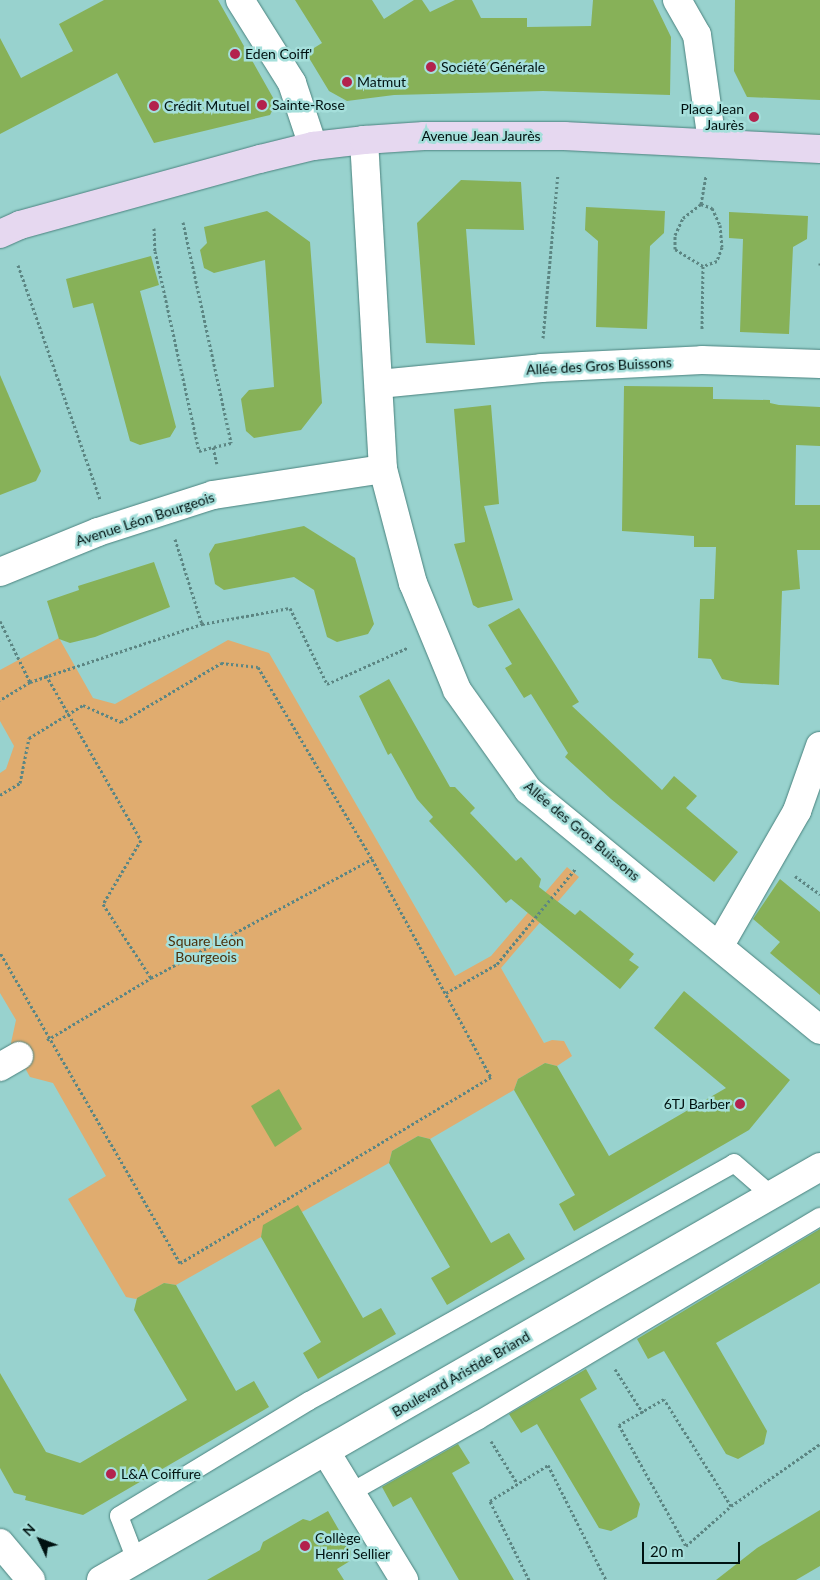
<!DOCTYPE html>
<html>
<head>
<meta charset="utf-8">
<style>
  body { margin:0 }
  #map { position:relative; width:820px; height:1580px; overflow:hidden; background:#98d2ce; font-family:Lato,sans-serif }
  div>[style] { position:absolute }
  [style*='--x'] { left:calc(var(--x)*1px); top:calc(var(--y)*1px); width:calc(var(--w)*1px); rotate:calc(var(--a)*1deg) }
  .green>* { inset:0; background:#e0ac6f }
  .building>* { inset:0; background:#87b158 }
  .path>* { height:3px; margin-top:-1.5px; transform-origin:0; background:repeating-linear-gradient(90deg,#5c8683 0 2.5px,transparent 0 5px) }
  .roads { filter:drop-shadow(0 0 1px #4a827e) drop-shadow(0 0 1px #4a827e) }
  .lane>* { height:18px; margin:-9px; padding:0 9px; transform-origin:9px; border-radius:9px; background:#fff }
  .street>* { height:28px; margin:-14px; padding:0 14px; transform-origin:14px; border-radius:14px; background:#fff }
  .secondary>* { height:28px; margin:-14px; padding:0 14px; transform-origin:14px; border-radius:14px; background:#e6d8f0 }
  .dots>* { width:14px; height:14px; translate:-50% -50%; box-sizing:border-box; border:2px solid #a5dfdb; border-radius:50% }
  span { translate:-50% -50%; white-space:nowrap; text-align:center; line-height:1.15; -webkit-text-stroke:5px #a5dfdb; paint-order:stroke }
  .poi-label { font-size:14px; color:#001211 }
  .left { translate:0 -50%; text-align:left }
  .right { translate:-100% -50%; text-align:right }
  .street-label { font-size:14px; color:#001211 }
  .park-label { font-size:14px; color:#4b310d }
  .north { position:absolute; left:15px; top:1515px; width:50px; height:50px; -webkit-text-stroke:4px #a5dfdb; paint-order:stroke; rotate:313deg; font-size:14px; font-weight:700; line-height:20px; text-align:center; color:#001211 }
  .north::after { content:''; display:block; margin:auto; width:18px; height:22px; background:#001211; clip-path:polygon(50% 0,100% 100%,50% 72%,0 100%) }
  .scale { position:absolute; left:642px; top:1542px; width:98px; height:22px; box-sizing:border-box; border:2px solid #001211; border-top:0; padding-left:6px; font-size:15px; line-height:18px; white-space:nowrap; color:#001211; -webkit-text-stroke:4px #a5dfdb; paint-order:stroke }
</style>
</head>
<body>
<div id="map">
  <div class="green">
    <div style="clip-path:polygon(59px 638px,93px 698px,115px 704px,228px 640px,269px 653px,455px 976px,491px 956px,567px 867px,579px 877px,501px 968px,544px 1043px,552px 1040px,564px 1041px,572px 1056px,557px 1066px,545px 1063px,518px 1079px,514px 1090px,430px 1139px,418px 1136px,392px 1151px,389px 1163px,302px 1212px,264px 1225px,261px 1237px,176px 1285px,164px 1283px,136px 1299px,126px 1297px,68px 1199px,106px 1176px,53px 1083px,30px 1077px,11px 1043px,16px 1020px,0 993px,0 773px,6px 769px,14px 746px,0 721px,0 670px)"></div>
  </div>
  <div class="building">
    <div style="clip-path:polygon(104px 0,218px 0,276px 103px,270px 115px,154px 143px,117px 73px,0 134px,0 38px,21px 78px,73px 51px,59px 24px)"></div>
    <div style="clip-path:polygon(295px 0,372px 0,384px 19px,414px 0,422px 0,430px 12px,455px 0,472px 0,481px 18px,527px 18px,527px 27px,591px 26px,593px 0,653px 0,671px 37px,670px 95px,543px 91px,394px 95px,347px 101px,329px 91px,306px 53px,322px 43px)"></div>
    <div style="clip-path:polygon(735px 0,820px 0,820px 100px,747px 97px,734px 71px)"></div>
    <div style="clip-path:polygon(461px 180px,521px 182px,524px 230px,466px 229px,475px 345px,426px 343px,417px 223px)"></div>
    <div style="clip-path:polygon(586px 207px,665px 211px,664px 233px,650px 246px,647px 329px,596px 327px,598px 241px,585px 230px)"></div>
    <div style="clip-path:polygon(267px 211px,310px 242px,322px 403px,301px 430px,254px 438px,246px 431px,241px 399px,249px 390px,274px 387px,265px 260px,214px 273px,204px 268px,200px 250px,207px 243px,204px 227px)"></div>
    <div style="clip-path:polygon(729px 212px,808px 216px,807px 239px,793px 247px,789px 334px,740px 332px,743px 239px,729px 238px)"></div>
    <div style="clip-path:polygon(151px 256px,159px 285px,140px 291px,176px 427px,170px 437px,140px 445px,130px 441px,93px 303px,73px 308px,66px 279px)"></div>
    <div style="clip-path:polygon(0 375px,41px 471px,36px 481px,0 495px)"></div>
    <div style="clip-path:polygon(624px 386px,713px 387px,713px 399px,770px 400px,770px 403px,779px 405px,820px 407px,820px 446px,796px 445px,795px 505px,820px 505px,820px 550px,797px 550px,800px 589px,782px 591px,779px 685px,741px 683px,722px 679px,711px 659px,698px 658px,700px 599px,714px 599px,716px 547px,694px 547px,694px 536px,622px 531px)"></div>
    <div style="clip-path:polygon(491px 405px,499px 504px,484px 506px,513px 600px,478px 608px,473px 605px,454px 544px,465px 542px,454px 409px)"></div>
    <div style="clip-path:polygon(304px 526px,355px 558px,374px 624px,368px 634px,337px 642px,327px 637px,314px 590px,294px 577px,224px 590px,215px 584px,209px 554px,215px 544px)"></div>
    <div style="clip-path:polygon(154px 562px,170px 607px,95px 637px,70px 643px,59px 639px,47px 601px,79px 590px,78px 586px)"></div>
    <div style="clip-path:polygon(519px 608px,579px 702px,572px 706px,662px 790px,674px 776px,697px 796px,686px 808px,738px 852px,714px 882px,611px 799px,565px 757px,568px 753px,531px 694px,524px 698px,505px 668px,512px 664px,488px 625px)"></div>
    <div style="clip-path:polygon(389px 679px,450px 787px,455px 787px,475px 808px,470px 813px,516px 861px,521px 857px,541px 879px,539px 887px,575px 915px,580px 910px,634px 954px,629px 960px,639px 967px,620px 989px,511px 899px,506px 903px,429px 821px,433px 817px,417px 799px,391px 753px,388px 755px,359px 696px)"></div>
    <div style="clip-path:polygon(780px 879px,820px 912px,820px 995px,770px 953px,780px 942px,753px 919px)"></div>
    <div style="clip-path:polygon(684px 991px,790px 1080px,749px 1130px,574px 1231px,559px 1204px,575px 1195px,514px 1090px,518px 1079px,545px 1063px,557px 1066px,609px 1156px,726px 1088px,654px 1028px)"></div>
    <div style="clip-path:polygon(279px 1089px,302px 1129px,275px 1147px,251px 1106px)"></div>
    <div style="clip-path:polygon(418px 1136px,430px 1139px,491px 1243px,509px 1233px,525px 1259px,447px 1305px,431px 1278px,450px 1267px,389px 1163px,392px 1151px)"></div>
    <div style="clip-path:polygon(298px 1205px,363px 1318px,381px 1308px,396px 1334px,318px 1379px,303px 1353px,321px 1342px,261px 1237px,263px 1225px)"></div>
    <div style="clip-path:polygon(820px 1229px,820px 1283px,716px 1343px,767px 1431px,764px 1444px,738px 1459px,726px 1454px,664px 1351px,648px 1359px,637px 1339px)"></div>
    <div style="clip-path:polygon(164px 1283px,176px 1285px,236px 1391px,254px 1381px,269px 1407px,83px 1515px,25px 1500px,26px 1496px,14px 1493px,0 1468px,0 1373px,46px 1452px,80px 1463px,187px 1400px,134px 1310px,137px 1298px)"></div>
    <div style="clip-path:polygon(586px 1369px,597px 1389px,580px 1399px,640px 1504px,637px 1517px,611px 1531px,599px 1528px,537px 1424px,521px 1433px,509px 1414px)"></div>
    <div style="clip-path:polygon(458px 1444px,470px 1463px,452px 1473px,514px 1580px,459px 1580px,411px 1497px,393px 1507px,382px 1487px)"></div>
    <div style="clip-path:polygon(820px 1510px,820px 1566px,796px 1580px,716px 1580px,757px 1548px)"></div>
    <div style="clip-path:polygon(328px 1511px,351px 1551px,350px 1561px,337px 1569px,344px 1580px,207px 1580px,260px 1550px,263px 1542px,303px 1519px,310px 1521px)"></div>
  </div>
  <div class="path">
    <div style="--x:701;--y:204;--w:12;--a:20"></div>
    <div style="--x:712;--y:208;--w:19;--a:65"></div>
    <div style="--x:720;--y:225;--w:22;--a:85"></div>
    <div style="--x:722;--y:247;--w:15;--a:110"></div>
    <div style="--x:717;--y:261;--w:15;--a:160"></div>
    <div style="--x:703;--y:266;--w:64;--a:90.9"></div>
    <div style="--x:183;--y:222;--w:226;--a:77.7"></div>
    <div style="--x:231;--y:443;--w:18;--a:167"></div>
    <div style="--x:154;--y:228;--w:23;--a:88"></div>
    <div style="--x:155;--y:251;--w:205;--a:77.6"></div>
    <div style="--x:199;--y:451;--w:15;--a:-16"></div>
    <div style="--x:213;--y:447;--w:17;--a:77"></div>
    <div style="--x:820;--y:263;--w:2;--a:90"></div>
    <div style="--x:18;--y:265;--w:248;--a:70.7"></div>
    <div style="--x:703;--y:266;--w:33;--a:-149"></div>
    <div style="--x:675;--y:249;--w:14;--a:-90"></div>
    <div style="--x:675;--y:235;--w:19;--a:-65"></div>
    <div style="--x:683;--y:218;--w:23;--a:-38"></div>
    <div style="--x:701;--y:204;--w:28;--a:-80"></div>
    <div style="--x:543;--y:338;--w:165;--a:-84.8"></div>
    <div style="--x:175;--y:539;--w:89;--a:72.4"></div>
    <div style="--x:0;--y:621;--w:68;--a:63.8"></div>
    <div style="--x:30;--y:682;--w:35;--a:149"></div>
    <div style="--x:46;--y:675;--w:190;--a:60.1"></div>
    <div style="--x:141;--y:840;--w:74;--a:120.7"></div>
    <div style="--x:103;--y:904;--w:88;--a:57"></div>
    <div style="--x:30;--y:682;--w:182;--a:-18.6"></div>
    <div style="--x:202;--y:624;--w:89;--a:-10.3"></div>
    <div style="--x:290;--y:608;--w:85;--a:64"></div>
    <div style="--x:327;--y:684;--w:88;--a:-24.2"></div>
    <div style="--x:0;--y:795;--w:23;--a:-31"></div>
    <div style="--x:20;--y:783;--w:46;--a:-78.7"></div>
    <div style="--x:29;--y:738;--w:63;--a:-31.4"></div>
    <div style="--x:83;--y:705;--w:42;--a:24.1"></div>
    <div style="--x:121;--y:722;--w:116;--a:-30.5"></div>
    <div style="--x:221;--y:663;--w:37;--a:6"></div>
    <div style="--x:258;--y:667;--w:223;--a:59.3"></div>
    <div style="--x:372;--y:859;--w:248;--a:61.4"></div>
    <div style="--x:491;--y:1077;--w:362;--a:149.1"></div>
    <div style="--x:180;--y:1263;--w:358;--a:-120.1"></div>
    <div style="--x:795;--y:876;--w:31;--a:36"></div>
    <div style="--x:446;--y:993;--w:59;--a:-29.6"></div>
    <div style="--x:497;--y:964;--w:124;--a:-50.5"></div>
    <div style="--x:47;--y:1040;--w:121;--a:-30.8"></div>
    <div style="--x:151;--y:978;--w:251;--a:-28.3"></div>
    <div style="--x:615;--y:1369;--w:52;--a:57.5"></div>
    <div style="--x:491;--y:1441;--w:49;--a:58.2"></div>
    <div style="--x:731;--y:1506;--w:126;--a:-122.1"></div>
    <div style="--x:664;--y:1399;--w:52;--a:150"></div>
    <div style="--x:619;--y:1425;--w:138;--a:61"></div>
    <div style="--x:686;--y:1546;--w:60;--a:-41.6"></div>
    <div style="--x:731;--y:1506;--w:108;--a:-34.9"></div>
    <div style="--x:529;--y:1580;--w:88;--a:-116.3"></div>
    <div style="--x:490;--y:1501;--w:68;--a:-31.8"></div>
    <div style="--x:548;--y:1465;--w:129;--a:63.2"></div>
  </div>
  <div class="roads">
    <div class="lane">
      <div style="--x:350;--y:1493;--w:148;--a:-29.5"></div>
      <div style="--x:479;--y:1420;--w:397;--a:-30.8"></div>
      <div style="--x:136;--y:1560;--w:47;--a:-111.1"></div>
      <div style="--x:119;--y:1516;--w:222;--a:-31.2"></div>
      <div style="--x:309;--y:1401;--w:487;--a:-29.2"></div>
      <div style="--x:734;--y:1163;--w:49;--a:40.9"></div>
    </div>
    <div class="street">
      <div style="--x:240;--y:0;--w:98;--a:57.9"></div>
      <div style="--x:292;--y:83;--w:66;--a:71.6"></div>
      <div style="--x:677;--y:0;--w:40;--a:60.3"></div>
      <div style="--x:697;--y:35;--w:108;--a:82"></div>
      <div style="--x:364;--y:140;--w:330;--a:86.7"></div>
      <div style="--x:383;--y:469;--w:118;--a:75.3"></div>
      <div style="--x:413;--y:583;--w:116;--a:67.6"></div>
      <div style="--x:457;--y:690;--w:123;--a:54.6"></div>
      <div style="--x:528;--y:790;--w:378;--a:39.4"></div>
      <div style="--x:379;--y:384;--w:163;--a:-5.6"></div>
      <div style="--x:541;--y:368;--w:161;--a:-2.8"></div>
      <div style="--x:702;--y:360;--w:118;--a:1.9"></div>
      <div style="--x:0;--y:572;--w:106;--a:-22.2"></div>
      <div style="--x:98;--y:532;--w:121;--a:-17.8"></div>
      <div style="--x:213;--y:495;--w:172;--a:-8.7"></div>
      <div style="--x:720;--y:945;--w:155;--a:-60.1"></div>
      <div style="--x:797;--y:811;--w:69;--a:-70.5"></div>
      <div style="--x:0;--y:1067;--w:22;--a:-30"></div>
      <div style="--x:326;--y:1452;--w:150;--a:58.6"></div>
      <div style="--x:0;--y:1543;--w:48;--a:50"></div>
      <div style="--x:101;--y:1580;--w:829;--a:-29.87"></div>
    </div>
    <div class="secondary">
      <div style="--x:0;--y:234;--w:22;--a:-24"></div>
      <div style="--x:20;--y:225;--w:249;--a:-15.4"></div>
      <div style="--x:260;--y:159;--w:55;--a:-13.8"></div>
      <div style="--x:313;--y:146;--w:51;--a:-6.7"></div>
      <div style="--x:364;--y:140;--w:60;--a:-3.8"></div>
      <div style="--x:424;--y:136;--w:140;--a:0"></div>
      <div style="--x:564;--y:136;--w:256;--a:2.9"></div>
    </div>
  </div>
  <div class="dots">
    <div style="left:235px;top:54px;background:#b3224d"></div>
    <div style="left:431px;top:67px;background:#b3224d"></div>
    <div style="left:347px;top:82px;background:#b3224d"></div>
    <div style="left:262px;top:105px;background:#b3224d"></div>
    <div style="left:154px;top:106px;background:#b3224d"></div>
    <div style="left:754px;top:117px;background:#b3224d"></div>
    <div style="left:740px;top:1104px;background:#b3224d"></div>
    <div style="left:111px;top:1474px;background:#b3224d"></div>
    <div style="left:305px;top:1546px;background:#b3224d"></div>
  </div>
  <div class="poi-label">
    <span class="left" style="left:245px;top:54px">Eden Coiff'</span>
    <span class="left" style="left:441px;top:67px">Société Générale</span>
    <span class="left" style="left:357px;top:82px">Matmut</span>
    <span class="left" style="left:272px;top:105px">Sainte-Rose</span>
    <span class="left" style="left:164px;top:106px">Crédit Mutuel</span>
    <span class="right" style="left:744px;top:117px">Place Jean<br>Jaurès</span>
    <span class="right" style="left:730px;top:1104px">6TJ Barber</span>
    <span class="left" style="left:121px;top:1474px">L&amp;A Coiffure</span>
    <span class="left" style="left:315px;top:1546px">Collège<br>Henri Sellier</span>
  </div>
  <div class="street-label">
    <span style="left:481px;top:136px">Avenue Jean Jaurès</span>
    <span style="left:599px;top:366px;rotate:-3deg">Allée des Gros Buissons</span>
    <span style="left:145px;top:519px;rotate:-18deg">Avenue Léon Bourgeois</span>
    <span style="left:582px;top:831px;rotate:40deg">Allée des Gros Buissons</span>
    <span style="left:461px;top:1374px;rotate:-30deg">Boulevard Aristide Briand</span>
  </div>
  <div class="park-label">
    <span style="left:206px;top:949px">Square Léon<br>Bourgeois</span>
  </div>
  <div class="north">N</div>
  <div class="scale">20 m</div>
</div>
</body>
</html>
